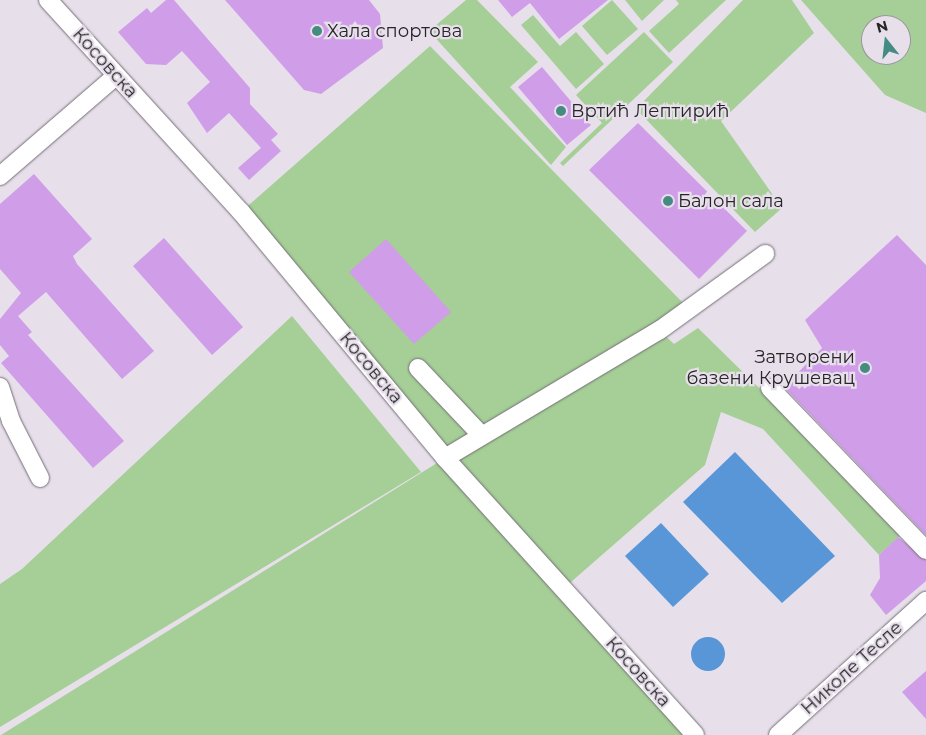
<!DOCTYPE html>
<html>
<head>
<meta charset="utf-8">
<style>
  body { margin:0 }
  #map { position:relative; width:926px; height:735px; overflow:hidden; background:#e7e0eb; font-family:Montserrat,sans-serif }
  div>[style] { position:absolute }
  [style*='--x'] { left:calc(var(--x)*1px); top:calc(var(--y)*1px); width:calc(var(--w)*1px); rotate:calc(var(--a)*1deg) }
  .green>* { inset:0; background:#a5cf96 }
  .water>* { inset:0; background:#5896d8 }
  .round { border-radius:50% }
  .building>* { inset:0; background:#d09de8 }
  .roads { filter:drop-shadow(0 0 1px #746d77) drop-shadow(0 0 1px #746d77) }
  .minor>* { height:18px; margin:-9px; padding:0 9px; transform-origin:9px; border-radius:9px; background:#fff }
  .dots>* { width:14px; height:14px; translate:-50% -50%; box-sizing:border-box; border:2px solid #e7e0eb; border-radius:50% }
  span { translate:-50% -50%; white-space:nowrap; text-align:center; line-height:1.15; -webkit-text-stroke:4.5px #e7e0eb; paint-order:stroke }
  .poi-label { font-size:18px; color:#282529 }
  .left { translate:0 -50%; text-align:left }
  .right { translate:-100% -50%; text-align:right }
  .street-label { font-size:18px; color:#282529 }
  .north { position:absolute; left:861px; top:15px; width:50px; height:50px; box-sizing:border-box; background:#e7e0eb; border:1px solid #9b959d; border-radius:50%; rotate:344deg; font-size:14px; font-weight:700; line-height:20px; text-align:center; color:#282529 }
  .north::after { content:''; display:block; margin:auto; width:18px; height:22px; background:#468b82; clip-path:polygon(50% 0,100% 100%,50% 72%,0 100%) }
</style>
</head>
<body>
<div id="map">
  <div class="green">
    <div style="clip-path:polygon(466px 0,477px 0,538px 62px,510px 87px,566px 147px,551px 165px,429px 31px)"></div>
    <div style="clip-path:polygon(612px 0,638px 29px,607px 55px,582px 26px)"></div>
    <div style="clip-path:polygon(625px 0,664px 0,642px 21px)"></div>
    <div style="clip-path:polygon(676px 0,726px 0,669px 53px,649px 31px,679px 4px)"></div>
    <div style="clip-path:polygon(743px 0,792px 0,814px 33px,721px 121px,782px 208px,755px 232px,636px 109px)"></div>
    <div style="clip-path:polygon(evenodd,801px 0,926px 0,926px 113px,885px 95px,801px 0,871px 25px,901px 25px,901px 55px,871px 55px,871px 25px)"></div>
    <div style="clip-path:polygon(533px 15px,560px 46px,576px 32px,604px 64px,576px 89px,521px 25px)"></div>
    <div style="clip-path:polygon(644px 32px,673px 62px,563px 166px,560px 163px,602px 123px,576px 95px)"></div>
    <div style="clip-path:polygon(430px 46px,690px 310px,660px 331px,674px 344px,698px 328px,905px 531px,879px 555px,763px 429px,721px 412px,705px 465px,563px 589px,695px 735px,1px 735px,445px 458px,241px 212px)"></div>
    <div style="clip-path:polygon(292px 316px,421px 472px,0 727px,0 584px,22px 569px)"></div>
  </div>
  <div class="water">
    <div style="clip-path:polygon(735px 452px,835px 556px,782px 603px,683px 502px)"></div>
    <div style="clip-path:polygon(661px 523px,709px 574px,673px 607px,625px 556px)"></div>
    <div class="round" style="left:691px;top:637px;width:34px;height:34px"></div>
  </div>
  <div class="building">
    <div style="clip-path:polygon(166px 0,174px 0,250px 88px,250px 104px,278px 134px,271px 140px,281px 151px,249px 180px,238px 168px,261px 148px,229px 113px,207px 133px,187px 103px,210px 82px,182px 51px,166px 65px,146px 64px,118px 32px,147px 8px,151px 13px)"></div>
    <div style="clip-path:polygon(225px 0,369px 0,380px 14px,383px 48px,321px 94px,304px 90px)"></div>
    <div style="clip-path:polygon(498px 0,608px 0,559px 39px,530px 3px,512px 17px)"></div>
    <div style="clip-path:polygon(542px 67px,591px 125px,567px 145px,518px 87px)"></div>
    <div style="clip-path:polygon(638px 123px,747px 231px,699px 279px,589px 170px)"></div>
    <div style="clip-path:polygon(34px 174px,92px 239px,73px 256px,77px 264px,154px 351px,122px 379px,46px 292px,18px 316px,32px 332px,28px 335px,124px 441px,93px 468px,1px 363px,9px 356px,0 345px,0 319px,21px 293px,0 269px,0 204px)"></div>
    <div style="clip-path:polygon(897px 235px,926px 265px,926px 535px,784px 387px,822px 348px,805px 320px)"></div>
    <div style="clip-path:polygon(164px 238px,243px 327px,212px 355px,133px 266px)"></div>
    <div style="clip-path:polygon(386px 239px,451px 312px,414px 344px,349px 272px)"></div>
    <div style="clip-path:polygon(898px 537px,926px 560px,926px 581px,886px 615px,870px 595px,880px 578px,879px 555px)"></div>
    <div style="clip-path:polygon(926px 671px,926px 719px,902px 692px)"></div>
  </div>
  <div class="roads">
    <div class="minor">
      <div style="--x:48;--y:0;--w:287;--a:47.7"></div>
      <div style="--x:241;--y:212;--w:320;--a:50.3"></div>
      <div style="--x:445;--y:458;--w:373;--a:47.9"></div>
      <div style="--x:0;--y:176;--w:153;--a:-40.8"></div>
      <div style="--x:418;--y:368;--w:93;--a:46.7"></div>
      <div style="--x:0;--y:387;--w:36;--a:72"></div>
      <div style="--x:11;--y:421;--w:64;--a:63"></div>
      <div style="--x:770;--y:388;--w:225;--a:46.1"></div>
      <div style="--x:445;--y:458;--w:250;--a:-30.8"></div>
      <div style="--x:660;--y:330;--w:130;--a:-35.9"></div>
      <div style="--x:778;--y:735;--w:200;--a:-42.2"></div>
    </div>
  </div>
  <div class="dots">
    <div style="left:317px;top:31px;background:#468b82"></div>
    <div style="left:561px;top:111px;background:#468b82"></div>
    <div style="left:668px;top:201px;background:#468b82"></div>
    <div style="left:865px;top:368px;background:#468b82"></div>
  </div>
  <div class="poi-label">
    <span class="left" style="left:327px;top:31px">Хала спортова</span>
    <span class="left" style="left:571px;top:111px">Вртић Лептирић</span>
    <span class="left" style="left:678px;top:201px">Балон сала</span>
    <span class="right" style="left:855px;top:368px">Затворени<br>базени Крушевац</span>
  </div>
  <div class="street-label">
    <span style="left:105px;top:63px;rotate:48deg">Косовска</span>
    <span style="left:371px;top:368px;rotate:50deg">Косовска</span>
    <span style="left:852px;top:668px;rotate:-42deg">Николе Тесле</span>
    <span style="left:638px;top:672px;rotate:48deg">Косовска</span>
  </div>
  <div class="north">N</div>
</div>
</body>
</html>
